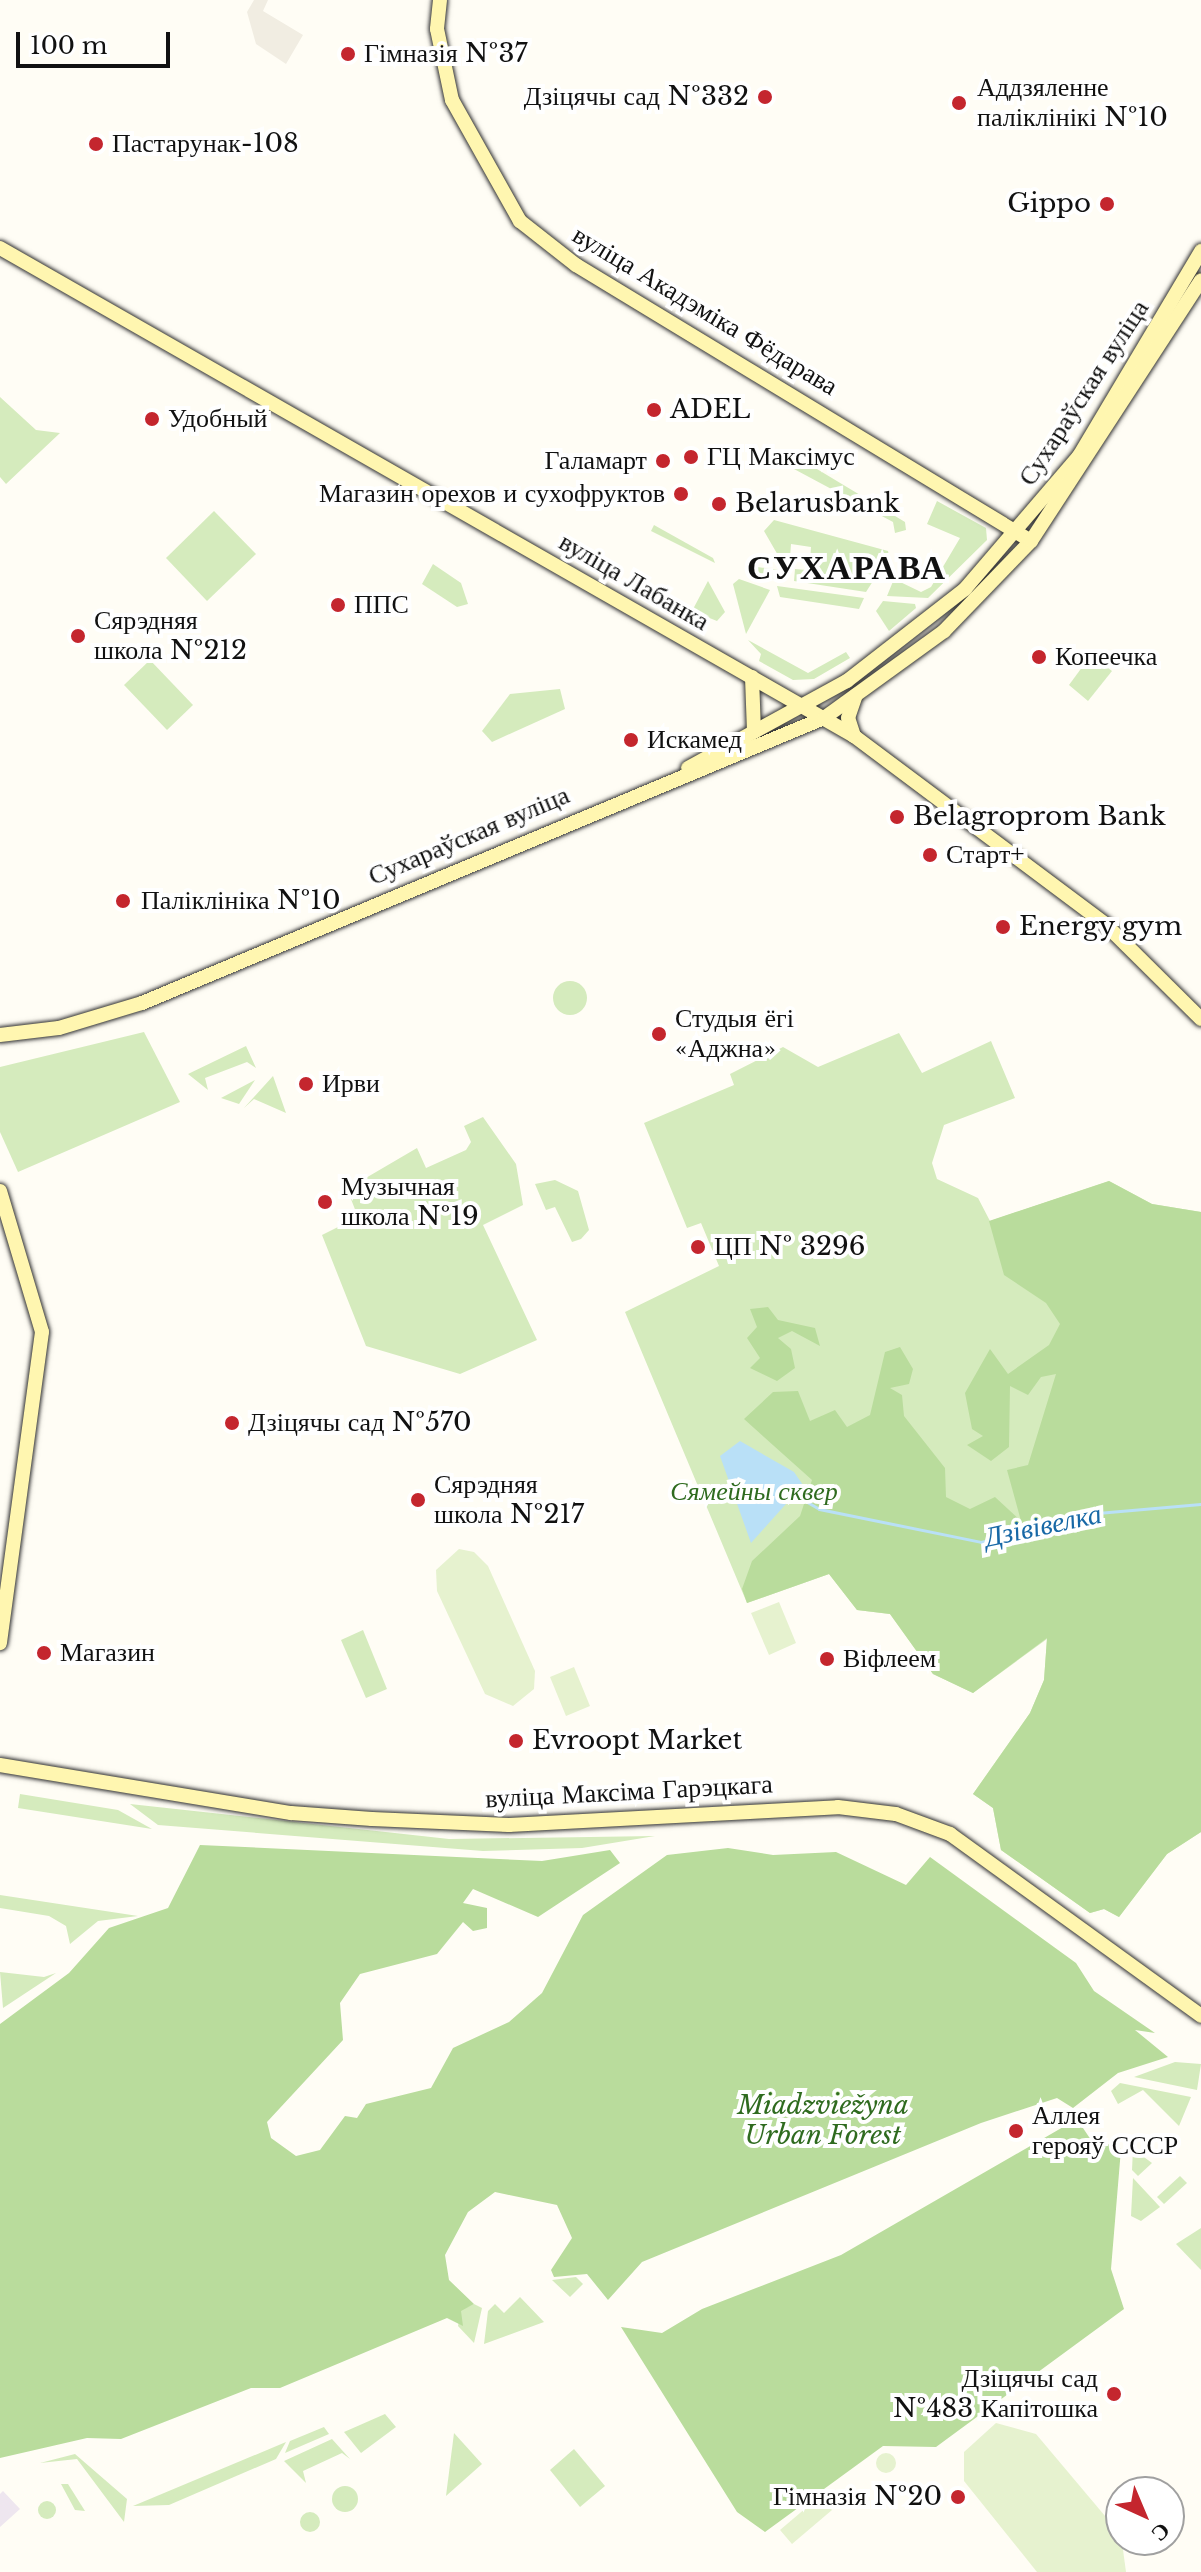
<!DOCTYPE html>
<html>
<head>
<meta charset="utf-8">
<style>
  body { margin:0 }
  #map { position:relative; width:1201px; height:2572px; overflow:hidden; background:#fffdf5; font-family:"Libre Baskerville",serif }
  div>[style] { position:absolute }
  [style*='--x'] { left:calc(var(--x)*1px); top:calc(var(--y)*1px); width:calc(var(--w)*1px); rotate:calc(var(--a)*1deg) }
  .industrial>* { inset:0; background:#eee6ef }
  .green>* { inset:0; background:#d5ebbd }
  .round { border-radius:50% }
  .forest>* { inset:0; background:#b9dc9c }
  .pitch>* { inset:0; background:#e6f2cf }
  .plaza>* { inset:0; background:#f1ede2 }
  .water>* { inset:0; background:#b9e0f7 }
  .stream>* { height:3px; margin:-1.5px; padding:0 1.5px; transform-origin:1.5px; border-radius:1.5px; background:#b9e0f7 }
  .roads { filter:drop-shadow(0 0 2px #333) drop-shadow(0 0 2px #333) }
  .secondary>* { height:14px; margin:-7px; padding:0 7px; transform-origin:7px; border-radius:7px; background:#fff6b0 }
  .dots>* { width:22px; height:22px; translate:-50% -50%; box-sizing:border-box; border:4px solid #fff; border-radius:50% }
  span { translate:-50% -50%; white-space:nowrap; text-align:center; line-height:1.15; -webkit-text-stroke:8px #fff; paint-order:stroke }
  .poi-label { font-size:26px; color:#111 }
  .left { translate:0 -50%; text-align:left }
  .right { translate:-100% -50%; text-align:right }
  .street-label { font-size:26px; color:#111 }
  .park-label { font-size:26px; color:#2f6b1f; font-style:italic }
  .water-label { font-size:28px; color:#1768a6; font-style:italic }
  .district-label { font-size:34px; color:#111; font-weight:700; letter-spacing:2px }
  .north { position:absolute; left:1105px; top:2476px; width:80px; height:80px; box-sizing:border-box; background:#fff; border:2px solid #a0a0a0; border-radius:50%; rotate:136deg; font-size:22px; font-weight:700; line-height:32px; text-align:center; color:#111 }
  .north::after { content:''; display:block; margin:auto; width:28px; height:36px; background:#c4262e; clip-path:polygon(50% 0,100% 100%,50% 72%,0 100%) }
  .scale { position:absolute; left:16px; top:32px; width:154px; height:36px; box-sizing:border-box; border:4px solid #111; border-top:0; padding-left:10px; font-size:24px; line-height:28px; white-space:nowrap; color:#111; -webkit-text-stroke:6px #fff; paint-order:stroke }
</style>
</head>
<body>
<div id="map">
  <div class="industrial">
    <div style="clip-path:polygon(3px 2491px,20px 2509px,0 2527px,0 2494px)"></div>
  </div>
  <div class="green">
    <div style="clip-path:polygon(0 397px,36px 430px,60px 433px,6px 484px,0 477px)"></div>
    <div style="clip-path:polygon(792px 454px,905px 522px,906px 530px,895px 533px,893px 522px,794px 469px)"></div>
    <div style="clip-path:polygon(937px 501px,986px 528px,987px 540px,928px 598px,887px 596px,894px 579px,921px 592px,931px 587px,960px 538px,927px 524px)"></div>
    <div style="clip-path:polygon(214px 511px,256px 554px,207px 601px,166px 558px)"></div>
    <div style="clip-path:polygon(774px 520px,888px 551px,889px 556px,866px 592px,794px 581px,795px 569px,818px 571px,819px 562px,810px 561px,811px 547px,791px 544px,790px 558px,779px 557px,764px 531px)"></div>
    <div style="clip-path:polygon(654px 525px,713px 558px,715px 563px,651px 531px)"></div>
    <div style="clip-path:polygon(433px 564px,461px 583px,468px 604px,457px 607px,422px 584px)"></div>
    <div style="clip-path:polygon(745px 565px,778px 570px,776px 580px,749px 575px)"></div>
    <div style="clip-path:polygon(739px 579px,770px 590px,746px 634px,733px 584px)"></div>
    <div style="clip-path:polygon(708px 581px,725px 612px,717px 621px,692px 611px)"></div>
    <div style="clip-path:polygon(777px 586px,864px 598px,859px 609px,780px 597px)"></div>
    <div style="clip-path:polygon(883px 601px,915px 604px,916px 608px,889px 631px,876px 611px)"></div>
    <div style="clip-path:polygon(748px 640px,808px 673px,846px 652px,850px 658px,814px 679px,793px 680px,759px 661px,761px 654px)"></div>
    <div style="clip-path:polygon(1091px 655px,1112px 671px,1088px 701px,1069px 685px)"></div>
    <div style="clip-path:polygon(150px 660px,193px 705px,167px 730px,124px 685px)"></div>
    <div style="clip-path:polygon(560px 689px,565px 709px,492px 742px,482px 731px,510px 694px)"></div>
    <div class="round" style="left:553px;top:981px;width:34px;height:34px"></div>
    <div style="clip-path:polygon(144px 1032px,180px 1102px,18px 1172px,0 1132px,0 1067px)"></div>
    <div style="clip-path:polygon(899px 1033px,922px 1073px,991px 1041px,1015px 1098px,944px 1125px,932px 1163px,937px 1179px,978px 1198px,990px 1221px,1109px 1181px,1152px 1204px,1201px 1212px,1201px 1832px,1167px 1854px,1119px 1917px,1104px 1909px,1090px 1913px,1001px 1850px,993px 1808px,973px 1794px,1030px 1713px,1044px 1680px,1047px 1639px,973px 1693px,933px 1674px,890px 1614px,857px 1610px,829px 1574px,747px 1603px,625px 1312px,719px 1266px,701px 1223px,687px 1228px,644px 1123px,734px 1085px,730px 1074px,783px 1047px,818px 1067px)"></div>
    <div style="clip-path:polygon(246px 1046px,256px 1068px,247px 1062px,205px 1078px,208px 1090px,188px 1074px)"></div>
    <div style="clip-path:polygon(273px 1076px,286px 1113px,254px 1099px,244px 1108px)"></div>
    <div style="clip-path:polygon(255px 1080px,239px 1104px,221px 1098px)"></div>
    <div style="clip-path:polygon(483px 1117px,516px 1164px,523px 1205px,483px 1225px,537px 1340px,460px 1374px,366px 1346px,322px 1235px,358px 1217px,347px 1189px,417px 1148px,426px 1168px,466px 1150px,471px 1142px,464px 1126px)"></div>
    <div style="clip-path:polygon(555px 1180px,578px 1191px,589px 1230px,581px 1239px,572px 1242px,555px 1207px,546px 1210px,535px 1184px)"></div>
    <div style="clip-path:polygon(363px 1630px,387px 1689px,366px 1698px,341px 1640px)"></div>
    <div style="clip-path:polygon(20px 1794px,118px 1810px,152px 1829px,18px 1808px)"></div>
    <div style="clip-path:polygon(130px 1804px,449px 1839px,655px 1836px,582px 1848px,483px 1851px,158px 1825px)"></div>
    <div style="clip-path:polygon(0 1895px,138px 1916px,98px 1921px,70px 1944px,66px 1926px,49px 1916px,0 1908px)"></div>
    <div style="clip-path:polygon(0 1972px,44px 1977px,56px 1973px,3px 2008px)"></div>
    <div style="clip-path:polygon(1175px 2062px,1201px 2064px,1197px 2090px,1134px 2077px)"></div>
    <div style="clip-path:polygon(1120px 2083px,1191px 2097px,1179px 2126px,1143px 2090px,1118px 2104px,1111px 2091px)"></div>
    <div style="clip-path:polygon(1133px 2149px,1152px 2163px,1138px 2176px,1132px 2170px)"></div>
    <div style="clip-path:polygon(1180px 2176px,1187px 2183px,1164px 2204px,1157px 2197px)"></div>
    <div style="clip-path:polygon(1133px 2178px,1160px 2207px,1141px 2221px,1131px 2216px)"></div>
    <div style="clip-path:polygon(1201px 2228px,1201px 2270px,1176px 2244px)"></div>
    <div style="clip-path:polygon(576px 2277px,583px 2284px,570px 2297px,552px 2280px)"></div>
    <div style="clip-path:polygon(520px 2297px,544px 2322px,484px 2344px,488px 2311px,495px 2304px,504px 2313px)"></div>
    <div style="clip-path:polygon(474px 2304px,482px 2308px,474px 2343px,458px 2326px,461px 2310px)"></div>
    <div style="clip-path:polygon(385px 2414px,396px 2427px,361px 2453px,344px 2432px)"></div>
    <div style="clip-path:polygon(324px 2427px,329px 2434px,285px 2453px,290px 2441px)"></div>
    <div style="clip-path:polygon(454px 2433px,482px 2464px,446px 2496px)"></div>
    <div style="clip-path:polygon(332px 2439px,350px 2459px,342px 2453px,303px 2471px,306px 2483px,284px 2461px)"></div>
    <div style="clip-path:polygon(286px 2442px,276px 2459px,169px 2505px,133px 2506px)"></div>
    <div style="clip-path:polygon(574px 2449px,605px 2486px,580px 2507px,550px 2470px)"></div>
    <div style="clip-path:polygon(75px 2454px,127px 2499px,124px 2522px,77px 2459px,40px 2463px)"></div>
    <div style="clip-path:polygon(61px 2484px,68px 2484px,85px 2511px,75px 2510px)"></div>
    <div class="round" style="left:332px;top:2486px;width:26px;height:26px"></div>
    <div class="round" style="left:38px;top:2501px;width:18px;height:18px"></div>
    <div class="round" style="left:300px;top:2512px;width:20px;height:20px"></div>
  </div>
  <div class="forest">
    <div style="clip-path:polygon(1109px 1181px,1152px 1204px,1201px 1212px,1201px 1832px,1167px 1854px,1119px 1917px,1104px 1909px,1090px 1913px,1001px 1850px,993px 1808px,973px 1794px,1030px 1713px,1044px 1680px,1047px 1638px,973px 1693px,933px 1674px,890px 1614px,857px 1610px,829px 1574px,747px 1603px,742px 1589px,752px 1561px,800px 1516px,812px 1480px,744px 1419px,773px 1392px,798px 1391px,810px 1421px,835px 1410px,847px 1427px,870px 1415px,885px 1352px,900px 1347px,913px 1369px,909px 1384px,890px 1388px,902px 1395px,904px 1416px,945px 1468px,946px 1497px,970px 1509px,995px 1497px,1021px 1521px,1007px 1470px,1028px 1465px,1056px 1374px,1041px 1377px,1028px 1395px,1010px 1386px,1009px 1447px,991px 1461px,967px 1445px,983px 1436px,972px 1429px,965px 1393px,990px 1349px,1008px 1374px,1049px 1345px,1060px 1324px,1046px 1303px,1004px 1275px,989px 1221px)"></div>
    <div style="clip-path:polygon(768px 1307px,778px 1320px,815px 1328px,820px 1346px,792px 1331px,778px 1338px,791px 1349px,795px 1368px,777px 1381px,750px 1368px,760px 1358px,747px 1338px,757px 1327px,750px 1309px)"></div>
    <div style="clip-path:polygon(200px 1845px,542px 1861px,610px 1850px,620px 1863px,538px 1917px,473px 1889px,463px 1903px,487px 1908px,487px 1928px,473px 1931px,463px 1922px,437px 1954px,360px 1974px,340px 2003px,343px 2040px,267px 2122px,271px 2138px,296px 2156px,320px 2150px,345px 2116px,357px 2118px,366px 2104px,431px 2088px,453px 2048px,509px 2022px,542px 1993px,583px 1915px,667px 1855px,728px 1848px,773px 1855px,836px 1852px,906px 1885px,930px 1857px,1076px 1963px,1094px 1991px,1155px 2033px,1135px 2030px,1168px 2057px,1118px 2073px,1073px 2108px,1057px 2098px,981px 2123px,642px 2262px,608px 2300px,587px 2274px,554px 2277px,551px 2270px,572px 2238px,557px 2205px,495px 2192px,468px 2212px,445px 2255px,449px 2280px,474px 2304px,461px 2311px,463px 2326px,447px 2318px,280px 2388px,251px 2388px,121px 2439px,87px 2438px,0 2458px,0 2024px,69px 1973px,109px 1928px,168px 1908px)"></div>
    <div style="clip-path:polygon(1077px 2119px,1089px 2137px,1121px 2149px,1111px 2269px,1124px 2309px,936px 2447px,883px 2446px,765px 2532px,737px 2512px,621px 2327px,662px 2333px,702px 2309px,841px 2255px)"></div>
  </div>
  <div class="pitch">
    <div style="clip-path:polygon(459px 1549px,474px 1552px,488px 1566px,535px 1671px,534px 1689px,513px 1706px,485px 1694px,437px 1591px,436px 1570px)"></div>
    <div style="clip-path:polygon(779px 1602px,796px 1643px,769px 1655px,751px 1613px)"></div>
    <div style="clip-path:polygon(574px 1667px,590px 1706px,566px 1716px,550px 1677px)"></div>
    <div style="clip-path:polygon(996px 2423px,1036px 2434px,1121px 2535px,1126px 2572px,1037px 2572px,964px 2481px,964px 2452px)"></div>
    <div class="round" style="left:876px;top:2453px;width:20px;height:20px"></div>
    <div style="clip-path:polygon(820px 2496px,832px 2510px,792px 2544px,780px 2530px)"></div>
  </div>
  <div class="plaza">
    <div style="clip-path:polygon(254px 0,268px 0,263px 11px,303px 35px,286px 64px,256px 44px,247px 12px)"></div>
  </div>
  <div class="water">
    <div style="clip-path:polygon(740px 1441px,794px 1472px,803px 1485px,751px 1543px,720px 1456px)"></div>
  </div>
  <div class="stream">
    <div style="--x:795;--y:1495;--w:28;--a:30"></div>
    <div style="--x:819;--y:1509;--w:165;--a:11.5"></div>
    <div style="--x:981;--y:1542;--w:109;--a:-14.9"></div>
    <div style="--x:1086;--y:1514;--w:115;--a:-5"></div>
  </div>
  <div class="roads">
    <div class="secondary">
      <div style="--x:440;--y:0;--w:29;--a:96"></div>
      <div style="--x:437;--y:29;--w:73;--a:78.1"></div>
      <div style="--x:452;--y:100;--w:139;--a:60.7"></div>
      <div style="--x:520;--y:221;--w:71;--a:38.2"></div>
      <div style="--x:576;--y:265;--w:532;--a:31.24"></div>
      <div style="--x:0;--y:248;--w:984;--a:29.74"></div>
      <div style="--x:854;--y:736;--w:314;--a:36.8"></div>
      <div style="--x:1105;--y:924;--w:135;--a:44.7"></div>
      <div style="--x:752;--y:677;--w:55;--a:87.9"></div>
      <div style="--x:854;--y:736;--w:19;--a:-108"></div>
      <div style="--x:848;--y:718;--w:24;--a:-71"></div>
      <div style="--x:688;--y:768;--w:181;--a:-28.7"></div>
      <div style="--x:847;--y:681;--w:150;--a:-37.9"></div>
      <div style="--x:965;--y:589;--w:175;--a:-49.4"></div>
      <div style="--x:1079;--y:456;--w:239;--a:-59.2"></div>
      <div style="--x:0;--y:1035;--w:59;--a:-6.8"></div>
      <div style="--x:59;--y:1028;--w:87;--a:-16.8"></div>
      <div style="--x:142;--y:1003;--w:739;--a:-22.68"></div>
      <div style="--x:824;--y:718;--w:148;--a:-35.9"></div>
      <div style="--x:944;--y:631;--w:125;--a:-46"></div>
      <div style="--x:1031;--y:541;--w:311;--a:-56.9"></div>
      <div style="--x:0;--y:1191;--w:147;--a:73.4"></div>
      <div style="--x:42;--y:1332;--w:314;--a:97.7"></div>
      <div style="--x:0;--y:1765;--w:295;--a:9.4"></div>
      <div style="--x:291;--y:1813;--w:81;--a:4.2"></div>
      <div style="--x:372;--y:1819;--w:137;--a:2.5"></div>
      <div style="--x:509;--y:1825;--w:329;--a:-3.1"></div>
      <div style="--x:838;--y:1807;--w:58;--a:6.9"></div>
      <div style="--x:896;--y:1814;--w:58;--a:20.3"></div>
      <div style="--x:950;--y:1834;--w:310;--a:35.9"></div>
    </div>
  </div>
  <div class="dots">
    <div style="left:348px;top:54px;background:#c4262e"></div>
    <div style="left:765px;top:97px;background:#c4262e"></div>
    <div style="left:959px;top:103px;background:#c4262e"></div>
    <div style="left:96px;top:144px;background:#c4262e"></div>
    <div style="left:1107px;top:204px;background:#c4262e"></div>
    <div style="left:654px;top:410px;background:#c4262e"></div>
    <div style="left:152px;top:419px;background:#c4262e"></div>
    <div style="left:691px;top:457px;background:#c4262e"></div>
    <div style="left:663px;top:461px;background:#c4262e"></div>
    <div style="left:681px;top:494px;background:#c4262e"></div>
    <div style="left:719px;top:504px;background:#c4262e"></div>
    <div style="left:338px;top:605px;background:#c4262e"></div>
    <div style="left:78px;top:636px;background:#c4262e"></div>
    <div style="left:1039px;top:657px;background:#c4262e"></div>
    <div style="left:631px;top:740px;background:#c4262e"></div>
    <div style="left:897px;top:817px;background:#c4262e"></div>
    <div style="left:930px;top:855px;background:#c4262e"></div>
    <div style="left:123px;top:901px;background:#c4262e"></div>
    <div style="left:1003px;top:927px;background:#c4262e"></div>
    <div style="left:659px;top:1034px;background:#c4262e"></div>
    <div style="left:306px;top:1084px;background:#c4262e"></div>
    <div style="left:325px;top:1202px;background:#c4262e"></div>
    <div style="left:698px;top:1247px;background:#c4262e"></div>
    <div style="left:232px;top:1423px;background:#c4262e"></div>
    <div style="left:418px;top:1500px;background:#c4262e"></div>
    <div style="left:44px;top:1653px;background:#c4262e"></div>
    <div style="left:827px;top:1659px;background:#c4262e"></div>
    <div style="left:516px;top:1741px;background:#c4262e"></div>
    <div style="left:1016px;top:2131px;background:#c4262e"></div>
    <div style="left:1114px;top:2394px;background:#c4262e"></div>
    <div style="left:958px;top:2497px;background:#c4262e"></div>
  </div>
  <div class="poi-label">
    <span class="left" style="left:364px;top:54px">Гімназія №37</span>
    <span class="left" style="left:977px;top:103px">Аддзяленне<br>паліклінікі №10</span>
    <span class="right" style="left:749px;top:97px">Дзіцячы сад №332</span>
    <span class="left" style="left:112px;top:144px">Пастарунак-108</span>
    <span class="right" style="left:1091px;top:204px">Gippo</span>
    <span class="left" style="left:670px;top:410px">ADEL</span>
    <span class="left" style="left:168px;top:419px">Удобный</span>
    <span class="left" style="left:707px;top:457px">ГЦ Максімус</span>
    <span class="right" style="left:647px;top:461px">Галамарт</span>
    <span class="right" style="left:665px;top:494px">Магазин орехов и сухофруктов</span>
    <span class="left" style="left:735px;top:504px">Belarusbank</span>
    <span class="left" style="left:354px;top:605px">ППС</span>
    <span class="left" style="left:94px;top:636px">Сярэдняя<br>школа №212</span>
    <span class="left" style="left:1055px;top:657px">Копеечка</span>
    <span class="left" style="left:647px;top:740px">Искамед</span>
    <span class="left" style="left:913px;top:817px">Belagroprom Bank</span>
    <span class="left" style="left:946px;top:855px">Старт+</span>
    <span class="left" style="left:141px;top:901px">Паліклініка №10</span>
    <span class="left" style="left:1019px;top:927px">Energy gym</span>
    <span class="left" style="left:675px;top:1034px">Студыя ёгі<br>«Аджна»</span>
    <span class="left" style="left:322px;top:1084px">Ирви</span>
    <span class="left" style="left:341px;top:1202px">Музычная<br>школа №19</span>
    <span class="left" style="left:714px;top:1247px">ЦП № 3296</span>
    <span class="left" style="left:248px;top:1423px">Дзіцячы сад №570</span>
    <span class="left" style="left:434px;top:1500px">Сярэдняя<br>школа №217</span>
    <span class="left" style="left:60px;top:1653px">Магазин</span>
    <span class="left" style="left:843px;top:1659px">Віфлеем</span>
    <span class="left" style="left:532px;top:1741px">Evroopt Market</span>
    <span class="left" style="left:1032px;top:2131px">Аллея<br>герояў СССР</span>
    <span class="right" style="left:1098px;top:2394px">Дзіцячы сад<br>№483 Капітошка</span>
    <span class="right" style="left:942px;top:2497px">Гімназія №20</span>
  </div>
  <div class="street-label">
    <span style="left:705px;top:311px;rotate:31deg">вуліца Акадэміка Фёдарава</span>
    <span style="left:1084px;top:393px;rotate:-57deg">Сухараўская вуліца</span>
    <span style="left:634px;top:582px;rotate:30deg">вуліца Лабанка</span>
    <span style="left:469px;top:836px;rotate:-23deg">Сухараўская вуліца</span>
    <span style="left:629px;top:1792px;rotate:-3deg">вуліца Максіма Гарэцкага</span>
  </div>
  <div class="park-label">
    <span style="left:754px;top:1492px">Сямейны сквер</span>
    <span style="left:823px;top:2121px">Miadzviežyna<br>Urban Forest</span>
  </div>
  <div class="water-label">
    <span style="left:1043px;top:1526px;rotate:-12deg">Дзівівелка</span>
  </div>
  <div class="district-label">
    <span style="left:847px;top:568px">СУХАРАВА</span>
  </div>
  <div class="north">С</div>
  <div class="scale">100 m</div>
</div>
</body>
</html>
